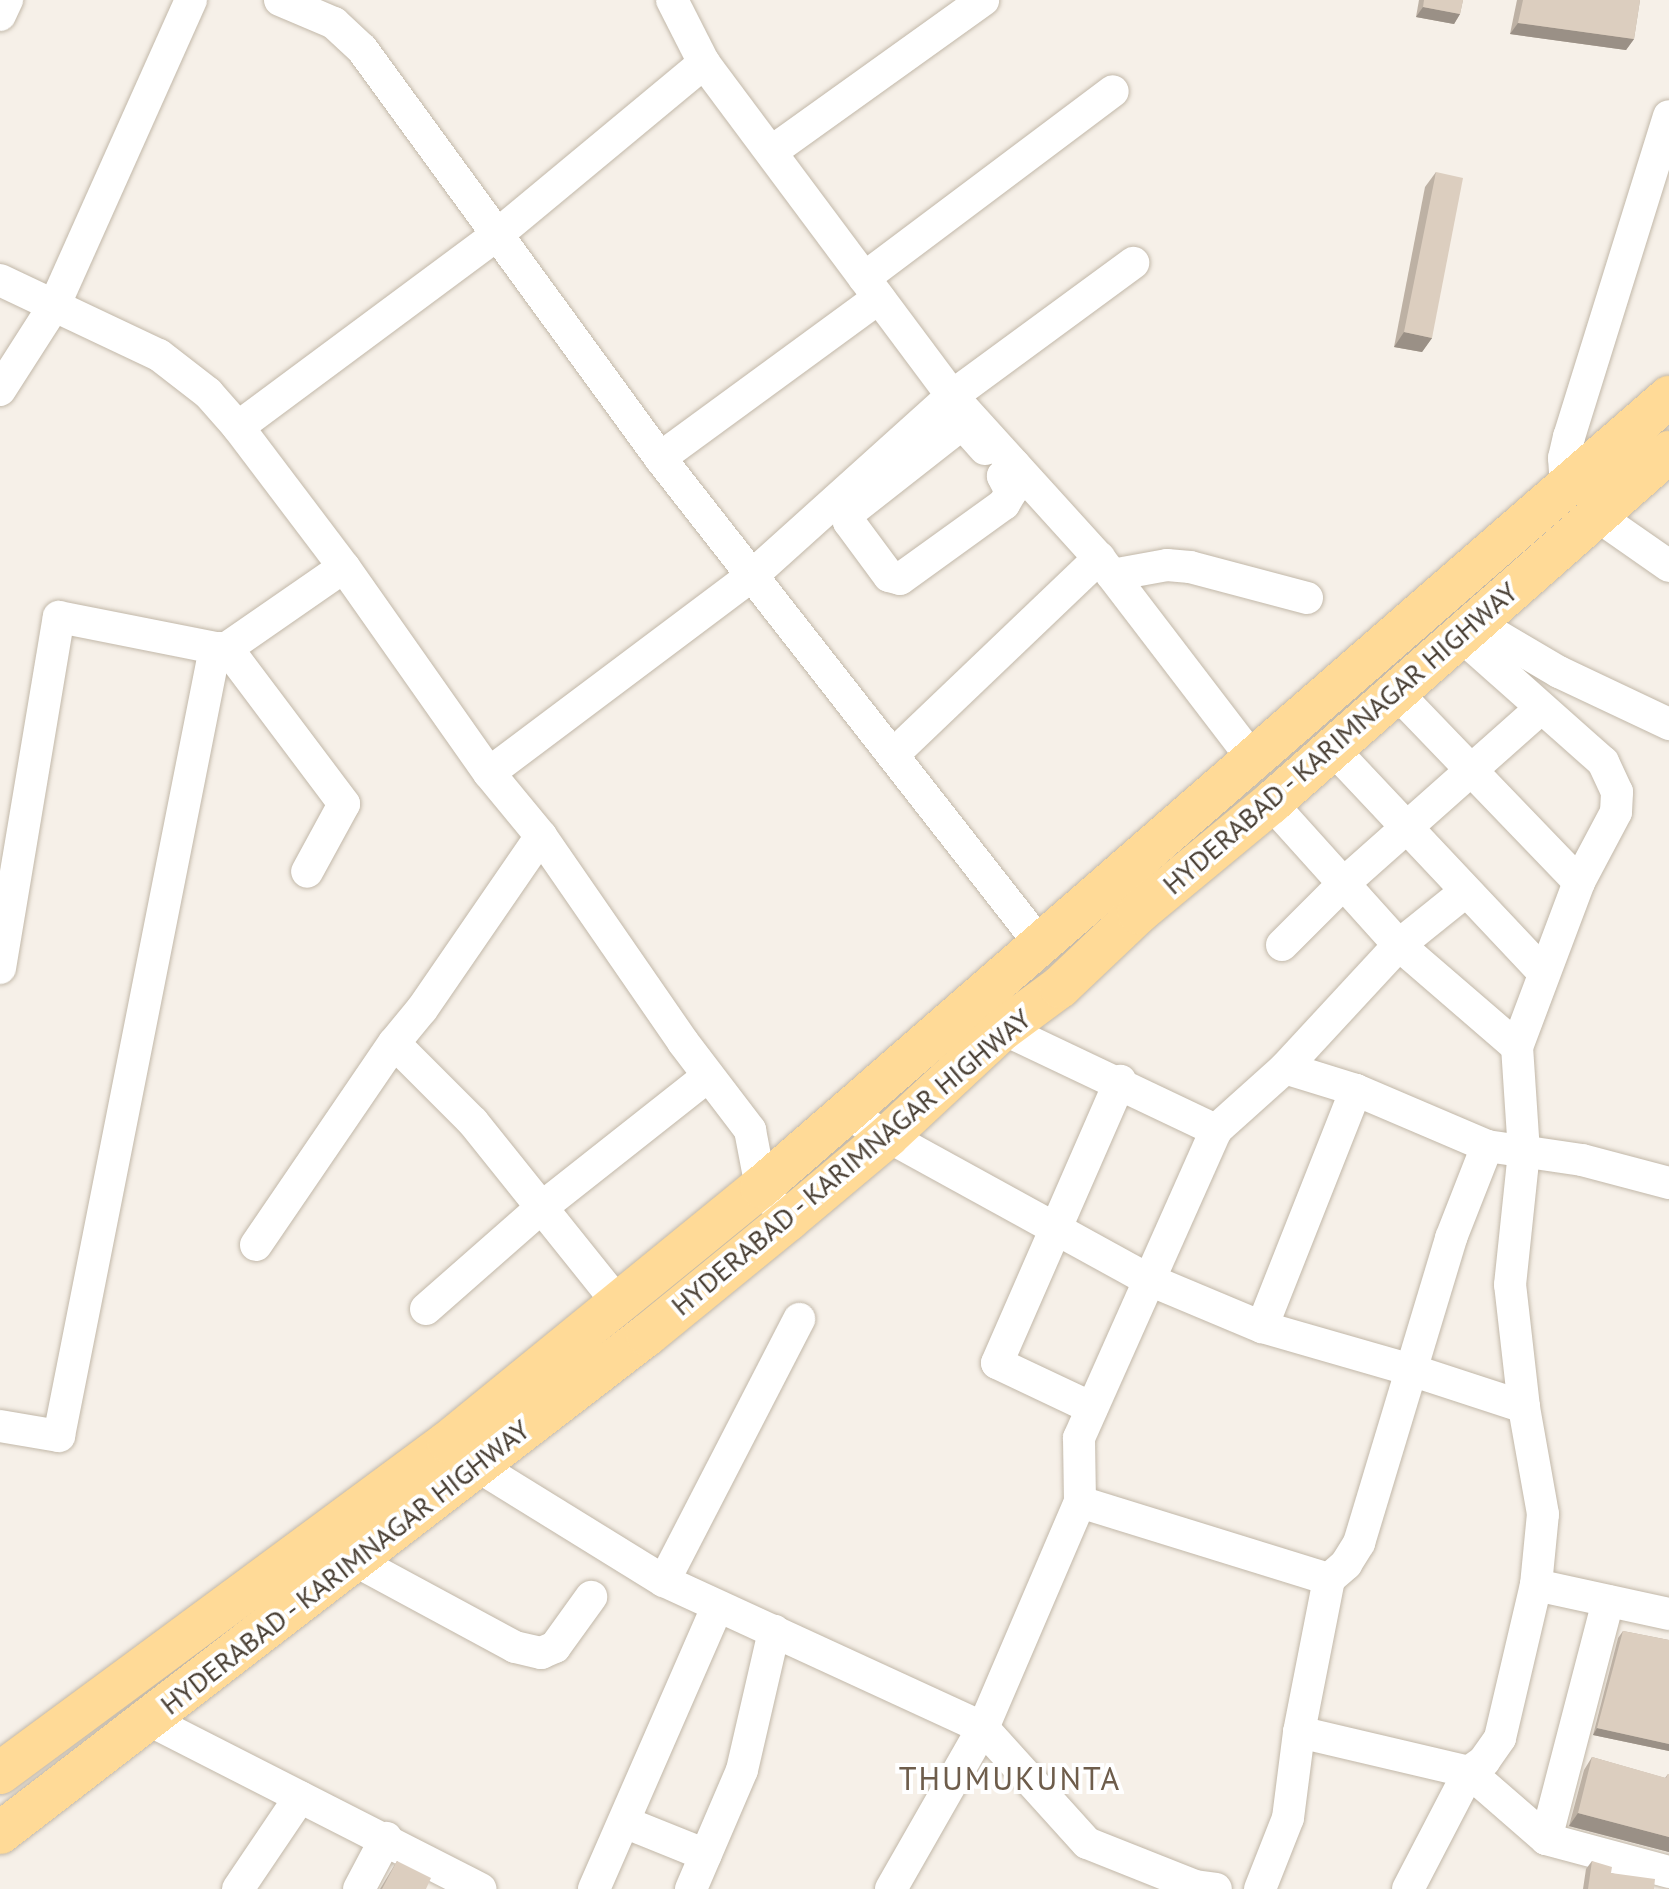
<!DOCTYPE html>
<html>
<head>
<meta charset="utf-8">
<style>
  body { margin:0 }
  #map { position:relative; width:1669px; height:1889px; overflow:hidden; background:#f6f0e8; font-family:"PT Sans",sans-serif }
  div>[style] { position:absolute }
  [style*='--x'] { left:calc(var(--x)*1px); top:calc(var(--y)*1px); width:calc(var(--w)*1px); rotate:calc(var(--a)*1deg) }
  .roads { filter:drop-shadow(0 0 2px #c2b8a9) drop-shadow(0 0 2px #c2b8a9) }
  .minor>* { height:32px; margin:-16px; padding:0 16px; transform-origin:16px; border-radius:16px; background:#fff }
  .major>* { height:42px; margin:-21px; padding:0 21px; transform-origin:21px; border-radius:21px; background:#ffda97 }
  .wall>* { inset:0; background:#bdb1a4 }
  .shaded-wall>* { inset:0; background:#9a9086 }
  .building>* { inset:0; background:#dccebf }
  span { translate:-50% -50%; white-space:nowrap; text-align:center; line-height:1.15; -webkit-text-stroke:8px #fff; paint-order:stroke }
  .street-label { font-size:28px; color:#4a4035 }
  .quarter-label { font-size:32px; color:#6e5d4b; letter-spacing:2px }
</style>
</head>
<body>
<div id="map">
  <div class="roads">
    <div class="minor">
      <div style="--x:280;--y:0;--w:59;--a:23.1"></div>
      <div style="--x:334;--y:23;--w:38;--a:43"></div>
      <div style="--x:362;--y:49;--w:506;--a:53.92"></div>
      <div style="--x:660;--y:458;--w:618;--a:51.96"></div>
      <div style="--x:672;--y:0;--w:71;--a:63.1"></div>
      <div style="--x:0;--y:15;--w:17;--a:-65"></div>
      <div style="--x:771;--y:152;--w:261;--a:-35.6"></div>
      <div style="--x:864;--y:278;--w:311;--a:-36.9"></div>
      <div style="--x:0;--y:280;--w:176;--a:25.3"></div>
      <div style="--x:159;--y:355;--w:62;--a:37.8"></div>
      <div style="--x:208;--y:393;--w:45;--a:48.6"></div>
      <div style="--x:238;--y:427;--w:176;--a:52.9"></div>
      <div style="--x:344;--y:567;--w:252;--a:54.9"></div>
      <div style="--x:489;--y:773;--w:82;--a:50.5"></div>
      <div style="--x:541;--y:836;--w:250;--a:55.4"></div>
      <div style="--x:683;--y:1042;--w:111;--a:52.7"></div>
      <div style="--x:750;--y:1130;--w:58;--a:79.1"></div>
      <div style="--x:761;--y:1187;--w:18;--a:52"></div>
      <div style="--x:0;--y:390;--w:102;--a:-57.4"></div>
      <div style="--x:55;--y:304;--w:333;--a:-65.9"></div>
      <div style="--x:238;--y:427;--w:324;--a:-36.6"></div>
      <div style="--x:498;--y:234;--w:268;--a:-39.7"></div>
      <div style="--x:704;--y:63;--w:415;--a:53.3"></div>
      <div style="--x:952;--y:396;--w:225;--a:-36.3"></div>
      <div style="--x:985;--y:449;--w:24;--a:-132"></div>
      <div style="--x:969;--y:431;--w:9;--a:-144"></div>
      <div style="--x:962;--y:426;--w:5;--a:158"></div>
      <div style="--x:957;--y:428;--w:136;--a:141.9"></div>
      <div style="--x:850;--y:512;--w:10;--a:96"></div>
      <div style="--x:849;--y:522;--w:67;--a:53.5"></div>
      <div style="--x:889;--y:576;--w:11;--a:15"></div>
      <div style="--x:900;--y:579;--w:128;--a:-35.8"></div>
      <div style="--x:1004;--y:504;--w:14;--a:-60"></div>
      <div style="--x:1011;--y:492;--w:18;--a:-117"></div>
      <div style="--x:1003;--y:476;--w:16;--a:-43"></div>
      <div style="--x:660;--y:458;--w:271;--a:-36.2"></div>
      <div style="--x:1566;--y:486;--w:28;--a:-94"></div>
      <div style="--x:1564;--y:458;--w:22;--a:-77"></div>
      <div style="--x:1569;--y:437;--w:336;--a:-72.7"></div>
      <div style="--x:1596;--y:515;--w:89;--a:34.9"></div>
      <div style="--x:1112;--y:575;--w:56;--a:-10.3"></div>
      <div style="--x:1167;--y:565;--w:23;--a:5"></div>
      <div style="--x:1190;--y:567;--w:121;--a:14.8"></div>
      <div style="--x:1474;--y:622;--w:99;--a:30.5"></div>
      <div style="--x:1559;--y:672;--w:122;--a:25.3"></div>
      <div style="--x:227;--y:648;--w:142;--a:-34.7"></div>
      <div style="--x:1396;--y:692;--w:264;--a:46.1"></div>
      <div style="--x:1332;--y:748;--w:308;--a:46.7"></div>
      <div style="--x:894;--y:754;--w:284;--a:-43.7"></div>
      <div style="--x:489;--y:773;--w:331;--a:-36.9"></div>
      <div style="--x:754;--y:574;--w:266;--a:-42"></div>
      <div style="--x:952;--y:396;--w:219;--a:47.8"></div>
      <div style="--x:1099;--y:558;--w:252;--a:52.6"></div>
      <div style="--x:1271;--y:803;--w:191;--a:48"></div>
      <div style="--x:1399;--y:945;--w:156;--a:40.8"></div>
      <div style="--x:541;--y:836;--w:210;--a:124.5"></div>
      <div style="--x:422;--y:1009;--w:44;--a:129.5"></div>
      <div style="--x:394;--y:1043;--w:112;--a:45"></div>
      <div style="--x:473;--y:1122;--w:232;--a:51.3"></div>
      <div style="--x:1282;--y:945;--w:86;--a:-45"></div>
      <div style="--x:1343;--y:884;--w:265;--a:-41.6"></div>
      <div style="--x:0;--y:968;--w:356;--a:-80.5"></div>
      <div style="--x:59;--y:617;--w:159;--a:11.2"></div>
      <div style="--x:1003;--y:1029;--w:236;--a:25.4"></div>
      <div style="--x:1356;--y:1090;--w:142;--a:23.1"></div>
      <div style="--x:847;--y:1114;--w:342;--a:28.8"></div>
      <div style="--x:1147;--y:1279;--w:125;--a:22.7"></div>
      <div style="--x:1262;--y:1327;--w:155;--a:16.1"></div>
      <div style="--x:1411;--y:1370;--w:119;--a:18.1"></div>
      <div style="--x:256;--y:1245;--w:245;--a:-55.7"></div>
      <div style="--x:426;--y:1309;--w:153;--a:-41.3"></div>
      <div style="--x:541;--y:1208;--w:213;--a:-38.3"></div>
      <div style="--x:1262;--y:1327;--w:255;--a:-68.4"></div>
      <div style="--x:1356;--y:1090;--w:74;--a:-162.8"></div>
      <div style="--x:1092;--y:1408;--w:105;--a:-154.7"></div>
      <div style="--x:997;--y:1363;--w:308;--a:-66.4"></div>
      <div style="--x:0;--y:1426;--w:60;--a:9.6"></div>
      <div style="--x:59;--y:1436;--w:803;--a:-78.8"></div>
      <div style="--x:215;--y:648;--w:12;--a:0"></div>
      <div style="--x:227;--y:648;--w:195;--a:53.1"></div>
      <div style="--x:344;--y:804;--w:77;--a:118.6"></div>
      <div style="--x:476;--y:1465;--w:221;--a:31.7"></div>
      <div style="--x:664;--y:1581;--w:351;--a:24.7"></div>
      <div style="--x:983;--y:1728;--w:155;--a:47.9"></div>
      <div style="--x:1087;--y:1843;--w:116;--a:21.7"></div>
      <div style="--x:1195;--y:1886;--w:21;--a:8"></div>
      <div style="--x:1080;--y:1502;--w:261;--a:17.2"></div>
      <div style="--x:354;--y:1560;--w:183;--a:28.4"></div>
      <div style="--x:515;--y:1647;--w:27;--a:13"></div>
      <div style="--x:541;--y:1653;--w:15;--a:-23"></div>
      <div style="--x:555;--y:1647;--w:62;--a:-54.2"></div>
      <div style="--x:664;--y:1581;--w:295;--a:-62.7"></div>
      <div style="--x:1536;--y:1585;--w:136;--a:12.3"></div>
      <div style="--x:149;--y:1720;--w:372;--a:27"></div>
      <div style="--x:1299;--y:1732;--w:175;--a:13.2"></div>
      <div style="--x:1469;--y:1772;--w:102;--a:41"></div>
      <div style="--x:1546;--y:1839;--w:127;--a:15"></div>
      <div style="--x:624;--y:1822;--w:88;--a:21.9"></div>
      <div style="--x:1546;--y:1839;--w:246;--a:-75.4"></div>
      <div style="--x:238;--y:1889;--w:111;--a:-56"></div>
      <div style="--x:359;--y:1889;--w:58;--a:-62.1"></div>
      <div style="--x:594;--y:1889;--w:307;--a:-66.4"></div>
      <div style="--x:691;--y:1889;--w:129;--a:-66.8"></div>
      <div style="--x:742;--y:1770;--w:143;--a:-77"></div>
      <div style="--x:891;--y:1889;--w:185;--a:-60.3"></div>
      <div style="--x:983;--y:1728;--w:246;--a:-66.8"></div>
      <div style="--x:1080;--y:1502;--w:64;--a:-90.9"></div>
      <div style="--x:1079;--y:1438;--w:337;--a:-66"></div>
      <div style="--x:1216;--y:1130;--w:93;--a:-41.9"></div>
      <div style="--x:1285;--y:1068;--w:168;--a:-47.2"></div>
      <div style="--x:1399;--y:945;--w:85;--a:-38.8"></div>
      <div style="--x:1260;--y:1889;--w:76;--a:-68.5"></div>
      <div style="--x:1288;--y:1818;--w:87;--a:-82.7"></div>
      <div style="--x:1299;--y:1732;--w:156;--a:-78.9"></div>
      <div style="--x:1329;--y:1579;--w:23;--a:-41"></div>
      <div style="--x:1346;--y:1564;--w:25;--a:-58"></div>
      <div style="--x:1359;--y:1543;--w:319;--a:-73.2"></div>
      <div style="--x:1451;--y:1238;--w:99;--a:-68.6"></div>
      <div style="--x:1487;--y:1146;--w:96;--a:8.4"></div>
      <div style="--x:1582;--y:1160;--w:90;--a:14.8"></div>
      <div style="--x:1408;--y:1889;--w:132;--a:-62.5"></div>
      <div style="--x:1469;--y:1772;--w:19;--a:-36"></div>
      <div style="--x:1484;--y:1761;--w:28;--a:-55"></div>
      <div style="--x:1500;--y:1738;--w:157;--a:-76.8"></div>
      <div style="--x:1536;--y:1585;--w:71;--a:-84.4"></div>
      <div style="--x:1543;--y:1514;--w:109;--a:-100.1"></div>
      <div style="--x:1524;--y:1407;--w:123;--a:-96.5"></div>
      <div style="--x:1510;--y:1285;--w:134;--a:-84"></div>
      <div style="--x:1524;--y:1152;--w:105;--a:-93.8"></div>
      <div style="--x:1517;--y:1047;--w:176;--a:-69.4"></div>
      <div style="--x:1579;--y:882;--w:79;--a:-62.1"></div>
      <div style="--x:1616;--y:812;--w:20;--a:-87"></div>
      <div style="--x:1617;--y:792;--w:33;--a:-115"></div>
      <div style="--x:1603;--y:762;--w:190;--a:-138.4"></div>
    </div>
    <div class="major">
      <div style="--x:0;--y:1773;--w:557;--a:-36.46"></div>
      <div style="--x:448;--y:1442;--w:404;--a:-39.2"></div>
      <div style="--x:761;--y:1187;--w:1204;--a:-41.02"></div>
      <div style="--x:0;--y:1833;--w:816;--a:-37.59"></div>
      <div style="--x:647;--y:1335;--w:182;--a:-39.2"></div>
      <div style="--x:788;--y:1220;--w:129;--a:-40"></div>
      <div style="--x:887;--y:1137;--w:158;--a:-43"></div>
      <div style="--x:1003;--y:1029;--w:71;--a:-36.4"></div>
      <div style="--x:1060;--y:987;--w:108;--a:-43.5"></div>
      <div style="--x:1138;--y:913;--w:173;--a:-39.6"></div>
      <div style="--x:1271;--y:803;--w:531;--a:-41.41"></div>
    </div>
  </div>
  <div class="wall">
    <div style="clip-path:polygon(1419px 0,1463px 0,1460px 14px,1454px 24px,1416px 17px)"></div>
    <div style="clip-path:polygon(1517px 0,1640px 0,1634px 39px,1626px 50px,1510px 34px)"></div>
    <div style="clip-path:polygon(1436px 172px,1432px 338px,1422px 352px,1394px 347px,1425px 187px)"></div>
    <div style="clip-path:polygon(1623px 1631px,1669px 1640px,1669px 1751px,1593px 1735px,1618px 1638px)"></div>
    <div style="clip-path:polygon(1592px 1757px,1665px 1778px,1668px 1774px,1669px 1852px,1569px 1826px,1584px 1770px)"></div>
    <div style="clip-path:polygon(397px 1861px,426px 1889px,380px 1889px)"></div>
    <div style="clip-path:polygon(1592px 1861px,1611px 1873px,1654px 1889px,1583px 1889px,1586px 1869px)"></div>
  </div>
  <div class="shaded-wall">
    <div style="clip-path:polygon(1423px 7px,1460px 14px,1454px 24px,1416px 17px)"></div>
    <div style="clip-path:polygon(1518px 23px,1634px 39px,1626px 50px,1510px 34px)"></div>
    <div style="clip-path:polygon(1404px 332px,1432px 338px,1422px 352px,1394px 347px)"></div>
    <div style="clip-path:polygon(1597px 1728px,1669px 1744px,1669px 1751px,1593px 1735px)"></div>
    <div style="clip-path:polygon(1578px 1813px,1669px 1837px,1669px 1852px,1569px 1826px)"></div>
  </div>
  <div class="building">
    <div style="clip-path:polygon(1424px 0,1463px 0,1460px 14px,1423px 7px)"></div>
    <div style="clip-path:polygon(1523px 0,1640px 0,1634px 39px,1518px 23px)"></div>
    <div style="clip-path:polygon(1436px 172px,1463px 178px,1432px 338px,1404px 332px)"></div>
    <div style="clip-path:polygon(1623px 1631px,1669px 1640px,1669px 1744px,1597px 1728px)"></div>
    <div style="clip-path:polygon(1592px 1757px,1666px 1778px,1668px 1774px,1669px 1774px,1669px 1837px,1578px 1813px)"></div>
    <div style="clip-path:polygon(397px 1861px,431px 1878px,426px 1889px,382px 1889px)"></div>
    <div style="clip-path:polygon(1592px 1861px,1612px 1867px,1611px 1873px,1655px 1879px,1654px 1889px,1588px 1889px)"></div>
  </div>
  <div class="street-label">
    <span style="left:1340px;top:738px;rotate:-41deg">HYDERABAD - KARIMNAGAR HIGHWAY</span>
    <span style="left:851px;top:1162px;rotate:-40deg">HYDERABAD - KARIMNAGAR HIGHWAY</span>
    <span style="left:345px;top:1567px;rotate:-38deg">HYDERABAD - KARIMNAGAR HIGHWAY</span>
  </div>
  <div class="quarter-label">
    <span style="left:1010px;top:1778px">THUMUKUNTA</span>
  </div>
</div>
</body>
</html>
